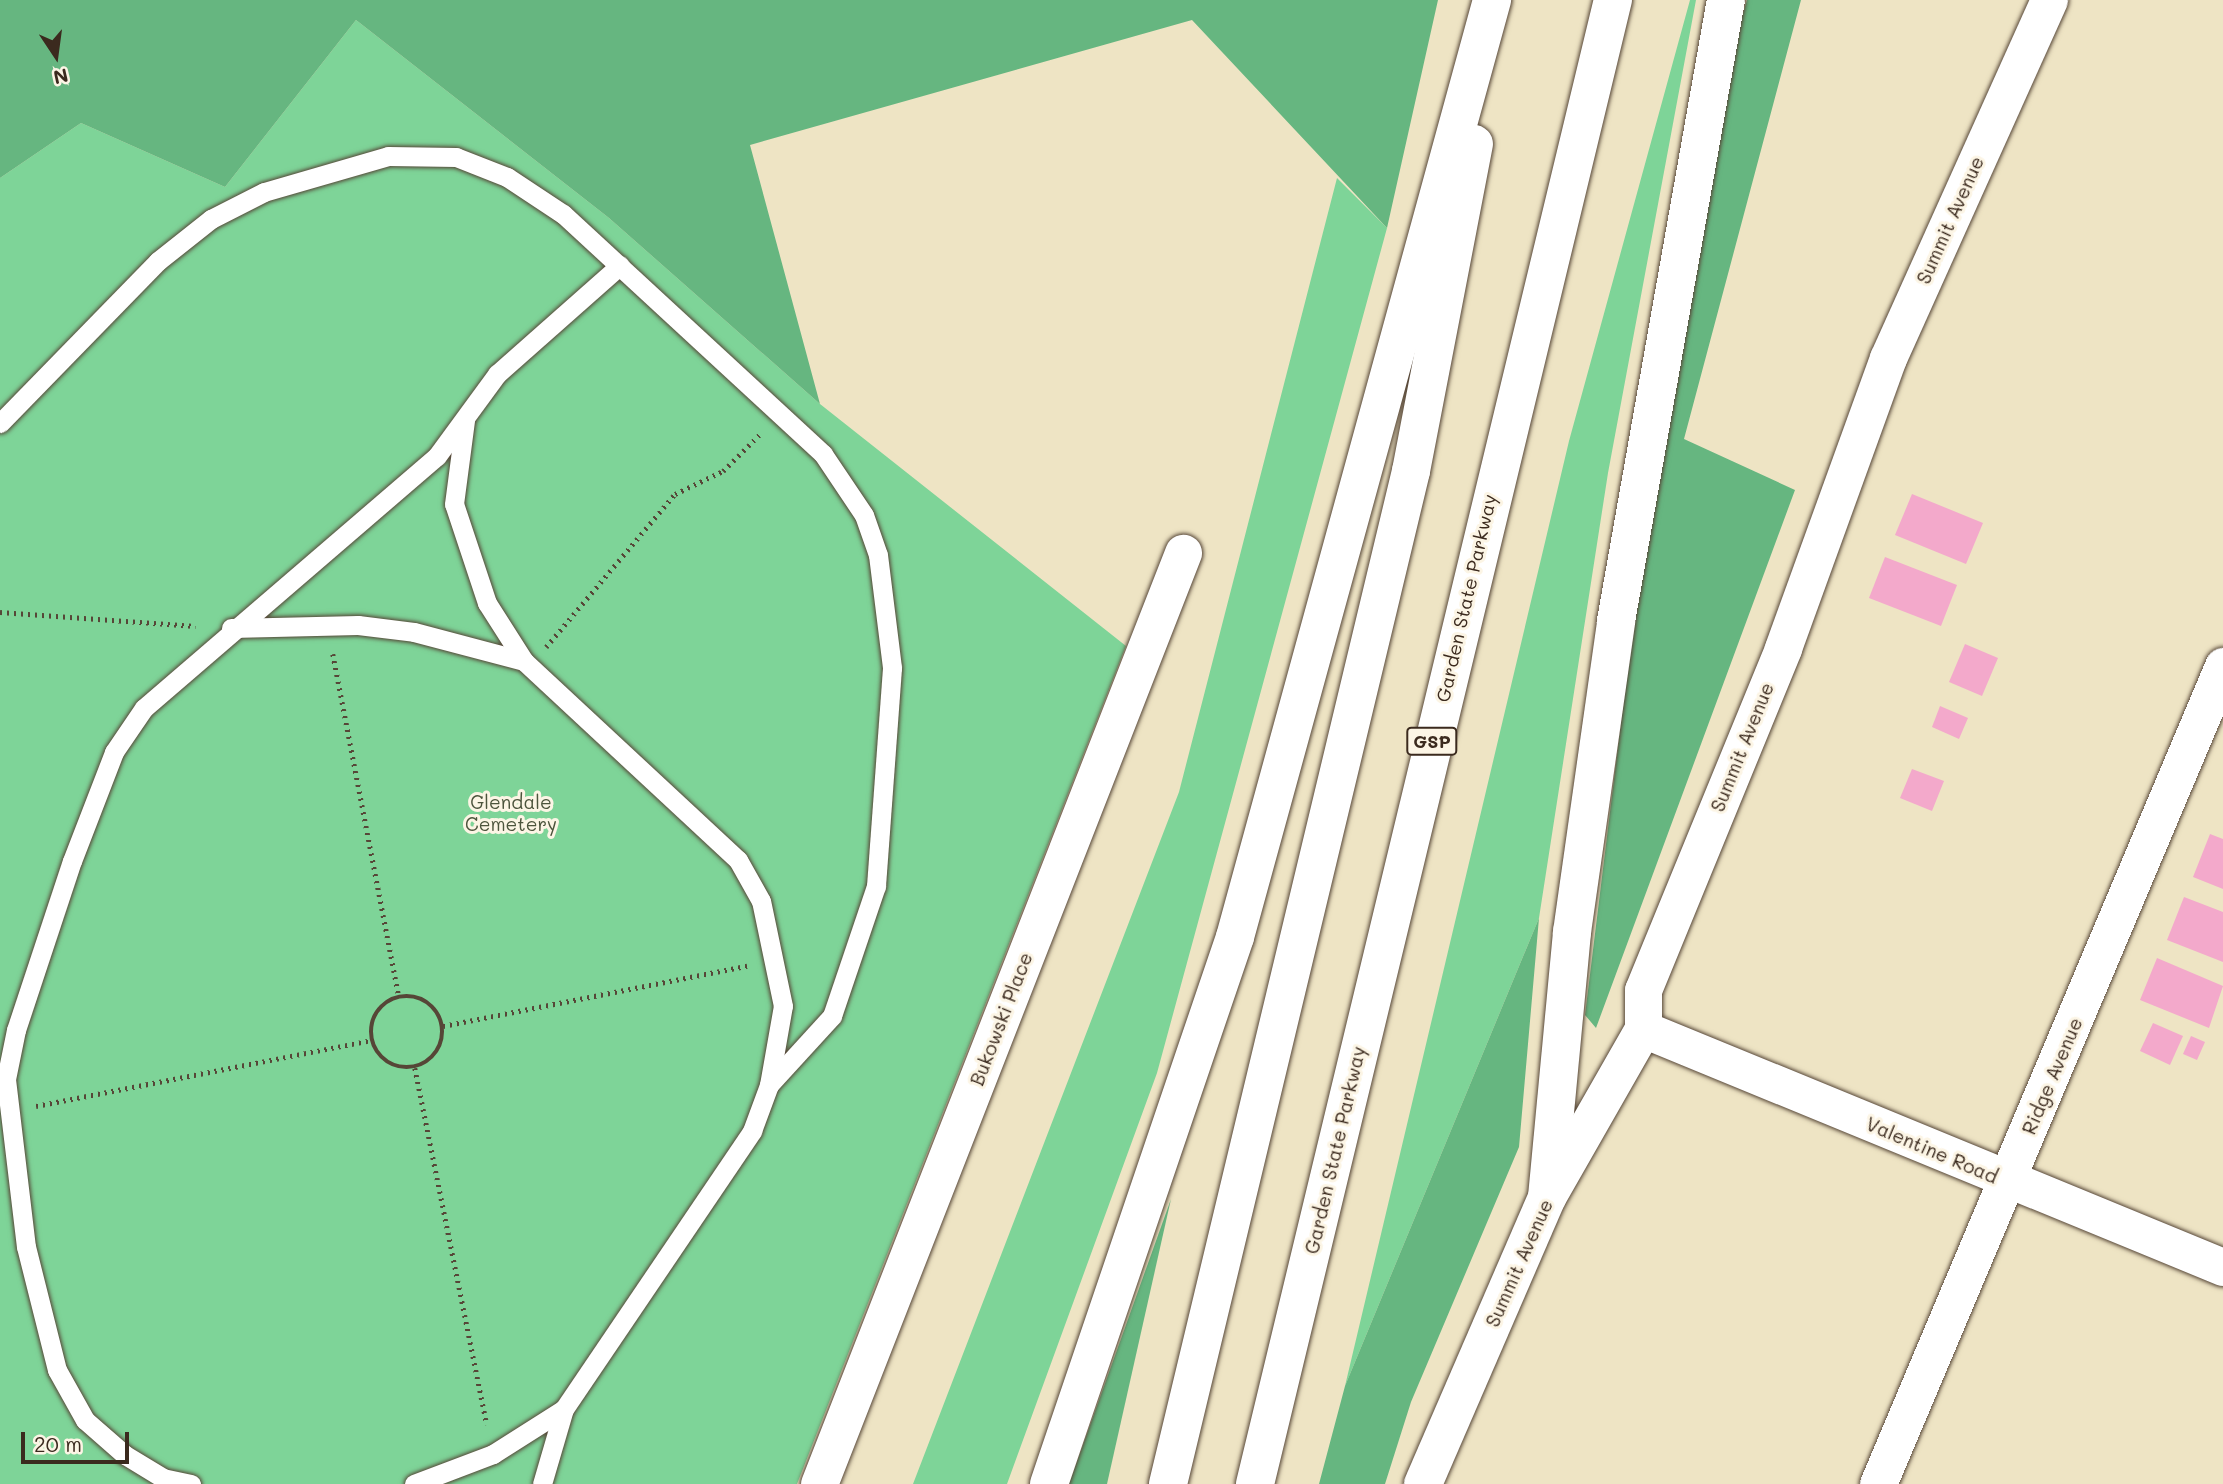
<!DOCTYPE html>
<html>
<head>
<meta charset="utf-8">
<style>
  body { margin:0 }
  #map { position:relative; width:2223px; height:1484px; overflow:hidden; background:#eee4c4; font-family:Mali,sans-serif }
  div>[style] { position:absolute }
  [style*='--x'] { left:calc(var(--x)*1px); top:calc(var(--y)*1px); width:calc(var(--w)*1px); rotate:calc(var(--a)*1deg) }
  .green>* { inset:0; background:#7ed498 }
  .forest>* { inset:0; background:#66b680 }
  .building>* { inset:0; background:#f3a9cb }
  .path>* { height:4.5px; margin-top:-2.25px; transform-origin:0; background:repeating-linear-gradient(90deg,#564637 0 2px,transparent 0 7px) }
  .path>.ring { margin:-2.25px; padding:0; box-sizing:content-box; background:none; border:4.5px solid #564637; border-radius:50% }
  .roads { filter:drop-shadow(0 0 2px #564637) drop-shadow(0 0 2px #564637) }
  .service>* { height:19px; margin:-9.5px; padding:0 9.5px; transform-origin:9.5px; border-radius:9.5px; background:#fff }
  .minor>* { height:37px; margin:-18.5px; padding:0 18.5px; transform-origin:18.5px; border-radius:18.5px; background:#fff }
  .tertiary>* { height:38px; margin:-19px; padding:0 19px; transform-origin:19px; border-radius:19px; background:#fff }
  .motorway>* { height:38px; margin:-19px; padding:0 19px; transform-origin:19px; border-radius:19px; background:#fff }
  span { translate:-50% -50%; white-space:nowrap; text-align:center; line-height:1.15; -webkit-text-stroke:6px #fcf5e5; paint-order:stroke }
  .shield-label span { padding:2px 5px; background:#fcf5e5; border:2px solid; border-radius:5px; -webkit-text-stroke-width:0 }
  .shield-label { font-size:18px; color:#3b2a1e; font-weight:700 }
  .street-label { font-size:19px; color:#3b2a1e }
  .park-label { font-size:19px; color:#4c543c }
  .north { position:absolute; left:21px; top:21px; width:70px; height:70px; -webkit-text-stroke:5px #fcf5e5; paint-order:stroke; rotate:167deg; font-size:19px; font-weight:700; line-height:28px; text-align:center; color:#3b2a1e }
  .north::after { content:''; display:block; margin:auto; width:24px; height:32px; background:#3b2a1e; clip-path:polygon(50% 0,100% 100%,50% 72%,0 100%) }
  .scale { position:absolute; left:21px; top:1432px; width:108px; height:32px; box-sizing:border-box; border:4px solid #3b2a1e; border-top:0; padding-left:9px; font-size:21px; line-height:24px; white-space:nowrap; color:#3b2a1e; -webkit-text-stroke:5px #fcf5e5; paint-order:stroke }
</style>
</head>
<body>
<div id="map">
  <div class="green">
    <div style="clip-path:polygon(1690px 0,1696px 0,1608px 473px,1539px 918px,1345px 1386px,1569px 441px)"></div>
    <div style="clip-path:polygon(356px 20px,609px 218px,820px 404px,1126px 646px,797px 1484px,0 1484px,0 178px,81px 123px,225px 187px)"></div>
    <div style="clip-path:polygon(1337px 178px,1387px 228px,1157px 1073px,1007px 1484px,913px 1484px,1179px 792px)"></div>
  </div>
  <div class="forest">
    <div style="clip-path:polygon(0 0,1438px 0,1387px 228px,1192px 20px,750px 145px,820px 404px,609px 218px,356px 20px,225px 187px,81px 123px,0 178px)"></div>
    <div style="clip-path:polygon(1747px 0,1801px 0,1684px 439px,1795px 490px,1596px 1028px,1585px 1015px,1642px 552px,1710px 124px)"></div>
    <div style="clip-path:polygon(1539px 918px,1519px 1147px,1411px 1402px,1385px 1484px,1319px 1484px,1345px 1386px)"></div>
    <div style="clip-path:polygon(1171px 1199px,1107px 1484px,1069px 1484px)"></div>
  </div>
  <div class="building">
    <div style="clip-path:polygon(1912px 494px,1983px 523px,1966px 564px,1895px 535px)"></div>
    <div style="clip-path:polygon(1885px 557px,1957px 585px,1941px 626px,1869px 598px)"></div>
    <div style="clip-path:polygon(1965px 644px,1998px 658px,1982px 696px,1949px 682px)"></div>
    <div style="clip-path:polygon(1940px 706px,1968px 718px,1959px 739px,1932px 727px)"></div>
    <div style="clip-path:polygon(1912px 769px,1944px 781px,1932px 811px,1900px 798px)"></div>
    <div style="clip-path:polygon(2210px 834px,2223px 839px,2223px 889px,2193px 877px)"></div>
    <div style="clip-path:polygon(2184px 897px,2223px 912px,2223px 962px,2167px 940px)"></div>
    <div style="clip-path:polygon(2157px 958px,2223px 986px,2209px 1028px,2140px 1000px)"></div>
    <div style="clip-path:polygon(2153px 1023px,2183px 1036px,2170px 1065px,2140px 1051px)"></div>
    <div style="clip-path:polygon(2191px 1036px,2205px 1042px,2197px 1060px,2183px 1054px)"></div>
  </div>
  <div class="path">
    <div style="--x:0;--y:612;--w:196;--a:4.1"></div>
    <div style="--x:546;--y:647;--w:200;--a:-49.9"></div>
    <div style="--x:675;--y:494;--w:53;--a:-25.6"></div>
    <div style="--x:723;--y:471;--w:52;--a:-45"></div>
    <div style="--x:333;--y:654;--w:349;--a:79.1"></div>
    <div class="ring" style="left:371px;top:996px;width:67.5px;height:67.5px"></div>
    <div style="--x:443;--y:1026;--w:310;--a:-11.2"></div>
    <div style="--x:415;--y:1068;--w:364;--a:78.6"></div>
    <div style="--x:36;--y:1106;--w:342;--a:-11.1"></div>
  </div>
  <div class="roads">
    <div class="service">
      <div style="--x:0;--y:423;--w:226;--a:-45.7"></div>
      <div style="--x:158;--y:261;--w:68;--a:-38.4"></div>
      <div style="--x:211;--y:219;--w:59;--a:-27"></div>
      <div style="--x:264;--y:192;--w:129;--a:-16.2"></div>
      <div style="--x:388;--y:156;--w:68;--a:0.8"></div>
      <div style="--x:456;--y:157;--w:55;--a:21.4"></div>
      <div style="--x:507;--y:177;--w:67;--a:33.5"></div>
      <div style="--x:563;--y:214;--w:354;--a:42.7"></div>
      <div style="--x:823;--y:454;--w:73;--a:56.1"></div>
      <div style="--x:864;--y:515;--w:42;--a:70.7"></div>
      <div style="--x:878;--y:555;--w:114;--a:82.9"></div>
      <div style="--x:892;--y:668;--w:219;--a:94.2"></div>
      <div style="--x:876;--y:886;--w:137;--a:108.7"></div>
      <div style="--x:832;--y:1016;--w:93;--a:132.4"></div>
      <div style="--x:231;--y:628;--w:127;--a:-1.4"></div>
      <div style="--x:358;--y:625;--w:56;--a:7.1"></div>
      <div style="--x:414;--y:632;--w:114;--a:14.8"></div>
      <div style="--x:191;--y:1484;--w:29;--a:-168"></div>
      <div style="--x:163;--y:1478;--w:44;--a:-148.8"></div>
      <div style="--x:125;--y:1455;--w:53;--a:-138.8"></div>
      <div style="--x:85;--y:1420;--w:57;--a:-119.2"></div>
      <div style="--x:57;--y:1370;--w:127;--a:-104.1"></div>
      <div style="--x:26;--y:1247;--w:169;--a:-96.8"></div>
      <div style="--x:6;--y:1079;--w:50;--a:-78.5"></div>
      <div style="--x:16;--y:1030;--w:178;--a:-71.7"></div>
      <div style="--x:72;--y:861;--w:117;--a:-68.9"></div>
      <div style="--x:114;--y:752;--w:53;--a:-55.7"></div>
      <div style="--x:144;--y:708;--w:386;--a:-40.7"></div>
      <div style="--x:437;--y:456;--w:102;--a:-53.8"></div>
      <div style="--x:497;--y:374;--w:164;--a:-41.5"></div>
      <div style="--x:414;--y:1484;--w:85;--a:-20.8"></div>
      <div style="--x:493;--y:1454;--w:84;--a:-32.4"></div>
      <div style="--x:564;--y:1409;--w:336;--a:-55.9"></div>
      <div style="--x:752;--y:1131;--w:49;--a:-69.7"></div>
      <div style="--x:769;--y:1085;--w:80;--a:-80"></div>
      <div style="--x:783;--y:1006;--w:107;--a:-101.8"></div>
      <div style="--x:761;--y:901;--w:47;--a:-119.3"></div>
      <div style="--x:738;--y:860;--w:292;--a:-137.1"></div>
      <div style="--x:524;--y:661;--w:69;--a:-122.5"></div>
      <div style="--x:487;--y:603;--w:104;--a:-108.4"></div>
      <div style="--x:454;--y:504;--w:85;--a:-82.5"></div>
      <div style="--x:542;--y:1484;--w:78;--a:-73.7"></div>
    </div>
    <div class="minor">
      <div style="--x:1643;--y:1029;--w:627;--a:22.31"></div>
      <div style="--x:1547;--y:1197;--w:193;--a:-60.3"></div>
      <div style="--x:1643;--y:1029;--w:39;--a:-90"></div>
      <div style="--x:1643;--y:990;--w:370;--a:-67.7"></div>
      <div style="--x:1783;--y:648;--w:308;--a:-70.1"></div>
      <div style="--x:1888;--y:358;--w:393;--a:-65.8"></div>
      <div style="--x:819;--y:1484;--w:1000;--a:-68.65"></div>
      <div style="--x:1878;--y:1484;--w:888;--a:-67.13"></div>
    </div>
    <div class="tertiary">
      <div style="--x:1423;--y:1484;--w:313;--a:-66.6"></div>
    </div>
    <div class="motorway">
      <div style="--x:1547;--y:1197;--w:266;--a:-84.6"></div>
      <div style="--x:1572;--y:932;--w:314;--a:-81.9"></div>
      <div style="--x:1616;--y:621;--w:631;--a:-79.96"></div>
      <div style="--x:1049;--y:1484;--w:578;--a:-71.22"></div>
      <div style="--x:1235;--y:937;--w:972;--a:-74.66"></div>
      <div style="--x:1168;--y:1484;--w:1042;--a:-76.51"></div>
      <div style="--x:1411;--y:471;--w:333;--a:-79.1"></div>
      <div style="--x:1255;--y:1484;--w:1527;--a:-76.44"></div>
    </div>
  </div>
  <div class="shield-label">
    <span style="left:1432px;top:741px">GSP</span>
  </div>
  <div class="street-label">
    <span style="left:1950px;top:220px;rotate:-66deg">Summit Avenue</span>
    <span style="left:1466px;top:598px;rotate:-77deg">Garden State Parkway</span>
    <span style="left:1742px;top:747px;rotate:-68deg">Summit Avenue</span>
    <span style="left:1001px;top:1019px;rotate:-69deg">Bukowski Place</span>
    <span style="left:2052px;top:1076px;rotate:-67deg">Ridge Avenue</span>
    <span style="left:1335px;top:1150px;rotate:-77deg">Garden State Parkway</span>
    <span style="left:1932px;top:1150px;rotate:23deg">Valentine Road</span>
    <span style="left:1519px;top:1263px;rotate:-66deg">Summit Avenue</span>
  </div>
  <div class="park-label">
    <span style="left:511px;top:813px">Glendale<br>Cemetery</span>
  </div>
  <div class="north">N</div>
  <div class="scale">20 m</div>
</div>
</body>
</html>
